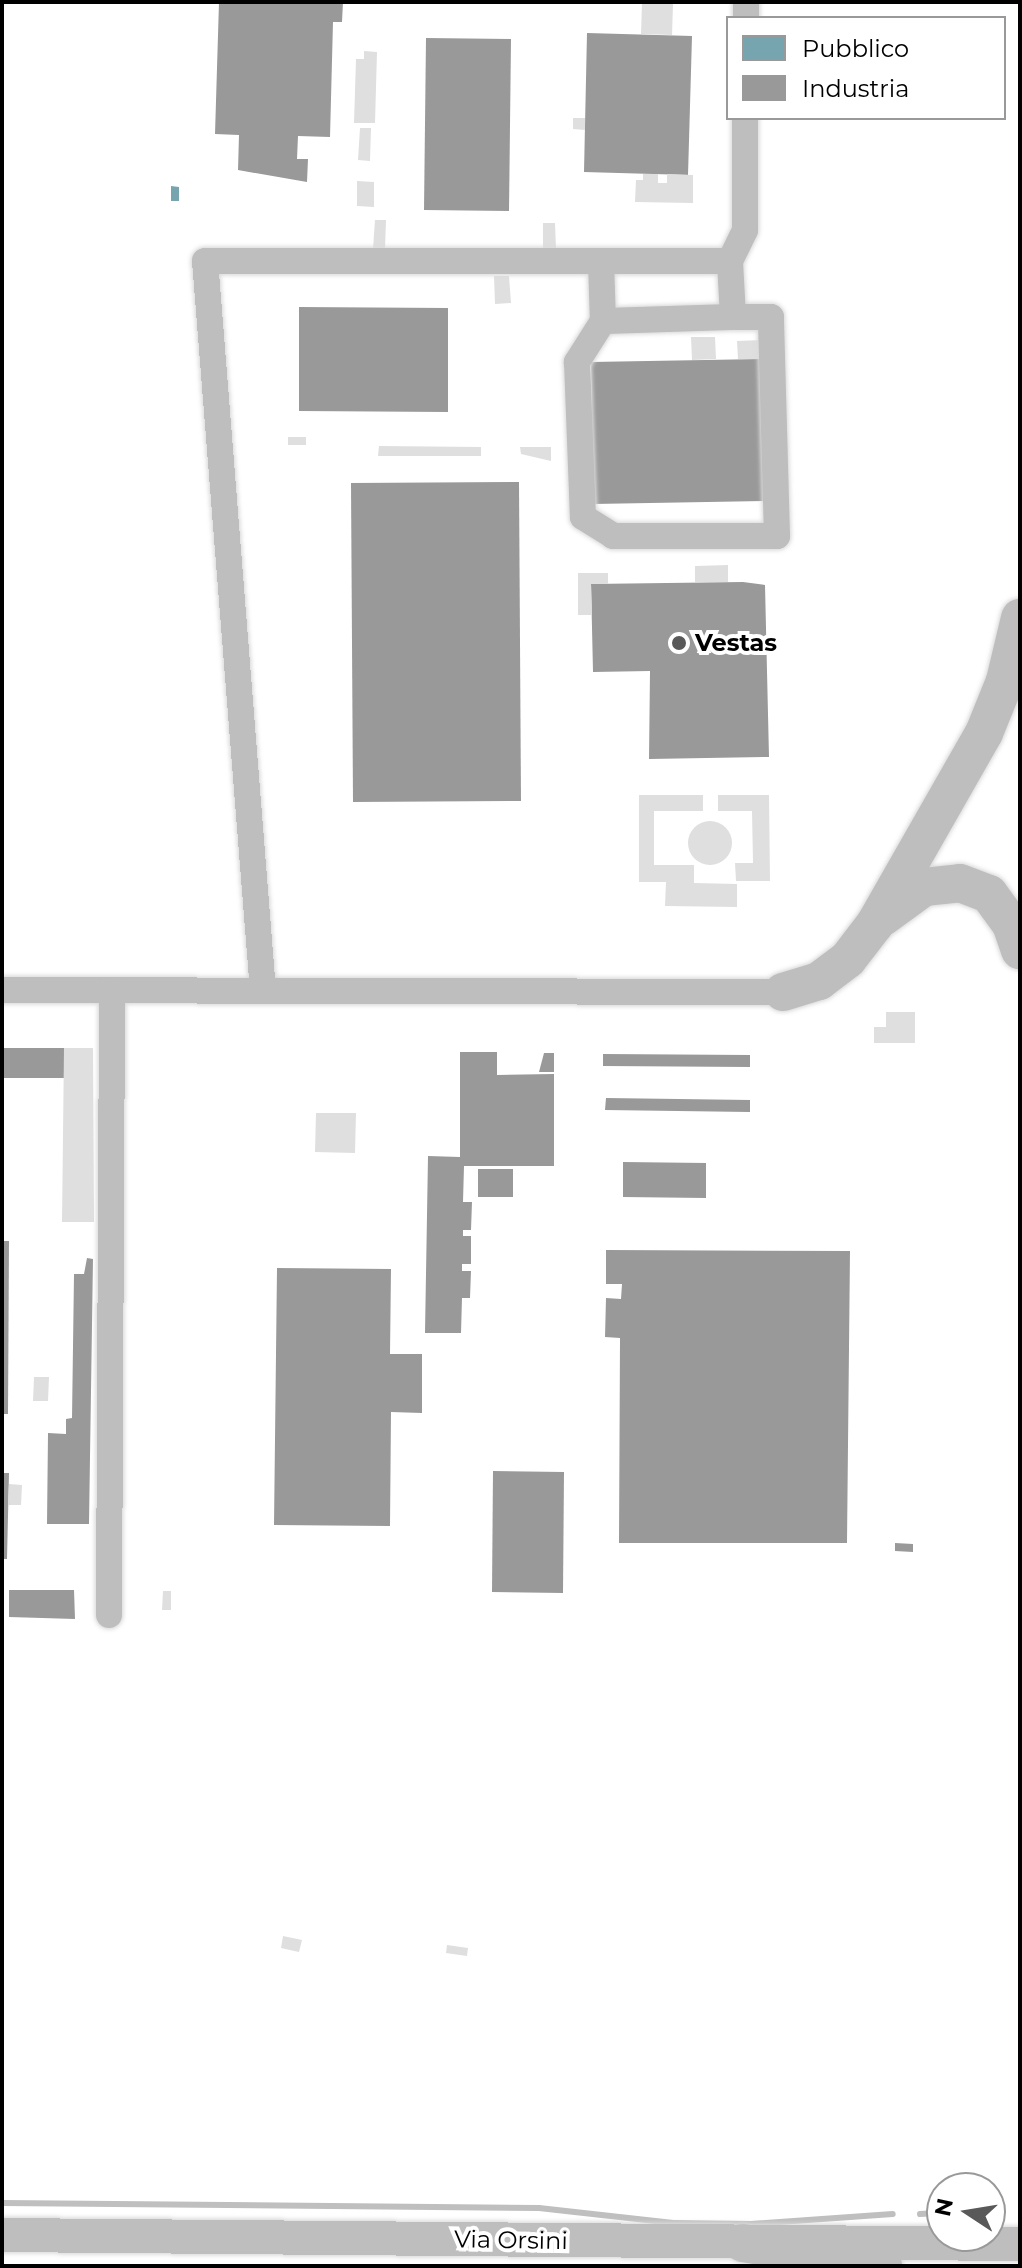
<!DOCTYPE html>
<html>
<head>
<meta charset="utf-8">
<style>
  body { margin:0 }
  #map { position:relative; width:1022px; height:2268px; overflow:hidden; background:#fff; font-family:Montserrat,sans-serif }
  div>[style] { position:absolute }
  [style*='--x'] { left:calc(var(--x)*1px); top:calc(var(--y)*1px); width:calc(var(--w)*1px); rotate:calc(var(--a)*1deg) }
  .public>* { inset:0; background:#76a5af }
  .industry>* { inset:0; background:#999 }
  .stream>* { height:6px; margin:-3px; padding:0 3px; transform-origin:3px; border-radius:3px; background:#bfbfbf }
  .building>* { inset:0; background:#dfdfdf }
  .round { border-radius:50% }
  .roads { filter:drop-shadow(0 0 2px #dbdbdb) drop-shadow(0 0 2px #dbdbdb) }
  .minor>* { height:26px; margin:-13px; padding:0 13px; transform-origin:13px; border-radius:13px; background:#bebebe }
  .major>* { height:34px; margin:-17px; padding:0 17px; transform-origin:17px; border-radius:17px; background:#bebebe }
  .highway>* { height:38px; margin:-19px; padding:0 19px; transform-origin:19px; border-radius:19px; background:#bebebe }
  .dots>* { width:22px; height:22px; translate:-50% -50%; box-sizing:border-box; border:4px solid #fff; border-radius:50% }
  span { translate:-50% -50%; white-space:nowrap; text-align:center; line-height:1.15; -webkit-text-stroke:8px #fff; paint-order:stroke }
  .poi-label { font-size:24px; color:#000; font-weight:700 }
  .left { translate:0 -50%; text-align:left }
  .street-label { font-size:24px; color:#000 }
  .frame { position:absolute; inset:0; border:4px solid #000; pointer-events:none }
  .legend { position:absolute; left:726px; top:16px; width:280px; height:104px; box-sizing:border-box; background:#fff; border:2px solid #999; margin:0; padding:10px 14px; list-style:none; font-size:24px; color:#000 }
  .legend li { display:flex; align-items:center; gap:16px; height:40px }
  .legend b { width:40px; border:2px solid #999 }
  .north { position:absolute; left:926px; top:2172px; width:80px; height:80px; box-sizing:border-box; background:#fff; border:2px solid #999; border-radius:50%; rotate:282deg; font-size:22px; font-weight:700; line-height:32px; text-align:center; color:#000 }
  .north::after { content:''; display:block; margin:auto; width:28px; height:36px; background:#595959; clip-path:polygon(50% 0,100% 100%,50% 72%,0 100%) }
</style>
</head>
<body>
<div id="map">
  <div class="public">
    <div style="clip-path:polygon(171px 186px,179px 187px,179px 201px,171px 201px)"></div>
  </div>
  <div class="industry">
    <div style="clip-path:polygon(219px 2px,343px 2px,342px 22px,333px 22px,330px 137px,298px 136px,297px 159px,308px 159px,307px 182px,238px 170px,239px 135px,215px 134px)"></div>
    <div style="clip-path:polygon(587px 33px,692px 36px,688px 175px,584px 172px)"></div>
    <div style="clip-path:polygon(426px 38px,511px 39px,509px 211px,424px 210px)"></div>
    <div style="clip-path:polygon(299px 307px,448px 308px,448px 412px,299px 411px)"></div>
    <div style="clip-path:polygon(762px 359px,765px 501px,593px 504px,591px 362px)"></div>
    <div style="clip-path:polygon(519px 482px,521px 801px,353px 802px,351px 483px)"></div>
    <div style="clip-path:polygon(743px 582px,765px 585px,769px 757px,649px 759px,650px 671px,593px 672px,591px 584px)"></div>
    <div style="clip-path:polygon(2px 1048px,64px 1048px,65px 1078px,2px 1078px)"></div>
    <div style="clip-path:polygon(460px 1052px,497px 1052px,497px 1075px,554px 1074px,554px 1166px,464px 1166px,463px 1202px,472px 1202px,471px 1230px,463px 1230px,463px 1236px,471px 1236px,471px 1264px,462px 1264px,462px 1271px,471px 1271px,470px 1298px,462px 1298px,461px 1333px,425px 1333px,428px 1156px,460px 1157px)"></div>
    <div style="clip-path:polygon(544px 1053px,554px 1053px,554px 1072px,539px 1072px)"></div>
    <div style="clip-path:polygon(603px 1054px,750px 1055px,750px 1067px,603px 1066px)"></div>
    <div style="clip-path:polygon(606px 1098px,750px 1100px,750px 1112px,605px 1110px)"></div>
    <div style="clip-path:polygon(623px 1162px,706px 1163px,706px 1198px,623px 1197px)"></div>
    <div style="clip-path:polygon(478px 1169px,513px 1169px,513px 1197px,478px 1197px)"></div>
    <div style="clip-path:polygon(2px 1241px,9px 1241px,8px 1414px,2px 1414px)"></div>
    <div style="clip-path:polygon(606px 1250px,850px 1251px,847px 1543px,619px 1543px,620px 1338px,605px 1337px,606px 1298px,621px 1299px,622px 1284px,606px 1284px)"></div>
    <div style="clip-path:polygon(87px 1258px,93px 1259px,89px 1524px,47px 1524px,48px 1433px,66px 1434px,66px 1419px,72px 1418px,74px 1274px,84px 1274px)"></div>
    <div style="clip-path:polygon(277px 1268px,391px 1269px,390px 1354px,422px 1354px,422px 1413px,391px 1412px,390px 1526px,274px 1525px)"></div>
    <div style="clip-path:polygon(493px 1471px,564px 1472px,563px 1593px,492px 1592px)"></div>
    <div style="clip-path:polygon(2px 1473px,9px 1473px,7px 1559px,2px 1559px)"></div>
    <div style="clip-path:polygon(895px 1543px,913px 1544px,913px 1552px,895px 1551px)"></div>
    <div style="clip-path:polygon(9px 1590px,74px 1590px,75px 1619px,9px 1617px)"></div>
  </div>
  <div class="stream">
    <div style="--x:2;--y:2203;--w:537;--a:0.53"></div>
    <div style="--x:539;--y:2208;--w:135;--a:6.4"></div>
    <div style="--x:673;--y:2223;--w:78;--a:0.7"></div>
    <div style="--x:751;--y:2224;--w:142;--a:-4"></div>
    <div style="--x:920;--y:2214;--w:22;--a:-3"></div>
  </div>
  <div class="building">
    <div style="clip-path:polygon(642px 3px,673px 4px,672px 35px,641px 34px)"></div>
    <div style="clip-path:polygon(364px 51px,377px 52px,375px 123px,354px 123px,356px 59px,364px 59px)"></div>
    <div style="clip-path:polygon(573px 118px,585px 118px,585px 130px,573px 129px)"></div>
    <div style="clip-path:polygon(360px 128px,371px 128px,370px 161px,358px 160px)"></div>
    <div style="clip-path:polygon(643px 174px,658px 174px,658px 183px,667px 183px,667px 174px,693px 175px,693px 203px,635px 202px,636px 180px,643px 180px)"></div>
    <div style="clip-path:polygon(357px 181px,374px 182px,374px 207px,357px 206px)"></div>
    <div style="clip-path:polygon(375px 220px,386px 220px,385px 249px,373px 249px)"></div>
    <div style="clip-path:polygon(543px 223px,555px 223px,556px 249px,543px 249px)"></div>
    <div style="clip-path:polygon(494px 276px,509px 276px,511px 303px,495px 304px)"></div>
    <div style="clip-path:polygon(691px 337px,715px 337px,716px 359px,692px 360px)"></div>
    <div style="clip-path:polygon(762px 340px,762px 359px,738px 359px,737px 341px)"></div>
    <div style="clip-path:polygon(288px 437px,306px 437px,306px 445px,288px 445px)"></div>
    <div style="clip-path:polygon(379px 446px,481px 447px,481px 456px,378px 456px)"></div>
    <div style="clip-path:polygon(520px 447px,551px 447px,551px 461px,521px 454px)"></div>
    <div style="clip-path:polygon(728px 565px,728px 582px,695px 582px,695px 566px)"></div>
    <div style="clip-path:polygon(578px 573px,608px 573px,608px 584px,591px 584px,592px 615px,578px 615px)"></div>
    <div style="clip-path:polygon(639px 795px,703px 795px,703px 811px,654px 811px,654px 865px,694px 865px,694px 883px,737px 884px,737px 907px,665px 906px,666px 882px,639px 882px)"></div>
    <div style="clip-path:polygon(718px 795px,769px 795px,770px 881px,736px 881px,735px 863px,753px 863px,752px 811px,718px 811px)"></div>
    <div class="round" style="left:688px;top:821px;width:44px;height:44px"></div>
    <div style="clip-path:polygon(886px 1012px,915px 1012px,915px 1043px,874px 1043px,874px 1027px,886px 1027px)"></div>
    <div style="clip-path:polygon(64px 1048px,93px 1048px,94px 1222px,62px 1222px)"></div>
    <div style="clip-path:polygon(316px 1113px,356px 1113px,355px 1153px,315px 1152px)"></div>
    <div style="clip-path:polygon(34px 1377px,49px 1377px,48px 1401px,33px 1401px)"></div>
    <div style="clip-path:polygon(9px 1484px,22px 1485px,21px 1505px,8px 1505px)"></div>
    <div style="clip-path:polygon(163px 1591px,171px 1591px,171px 1610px,162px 1610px)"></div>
    <div style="clip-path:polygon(283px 1936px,302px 1940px,299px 1952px,281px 1948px)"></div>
    <div style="clip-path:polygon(447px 1945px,468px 1948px,467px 1956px,446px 1953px)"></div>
  </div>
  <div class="roads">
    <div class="minor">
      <div style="--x:746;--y:18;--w:16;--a:-90"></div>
      <div style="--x:601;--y:262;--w:59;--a:88.1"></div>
      <div style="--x:603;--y:321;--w:49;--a:122.4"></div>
      <div style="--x:577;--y:362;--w:155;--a:87.8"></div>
      <div style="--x:583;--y:517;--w:36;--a:32"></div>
      <div style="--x:613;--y:536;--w:164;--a:0"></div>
      <div style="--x:777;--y:536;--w:219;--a:-91.6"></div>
      <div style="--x:771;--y:317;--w:38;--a:180"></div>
      <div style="--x:733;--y:317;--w:56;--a:-93.1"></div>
      <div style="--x:603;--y:321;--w:130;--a:-1.8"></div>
      <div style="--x:2;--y:990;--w:781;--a:0.15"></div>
      <div style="--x:263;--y:991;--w:732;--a:-94.54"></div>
      <div style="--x:205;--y:261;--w:525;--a:0"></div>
      <div style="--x:730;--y:261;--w:34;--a:-64"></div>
      <div style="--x:745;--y:230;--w:112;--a:-90"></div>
      <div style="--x:109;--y:1615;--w:625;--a:-89.72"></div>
    </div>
    <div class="major">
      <div style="--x:2;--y:2235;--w:1018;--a:0.51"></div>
    </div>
    <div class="highway">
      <div style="--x:883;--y:917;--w:51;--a:-36.2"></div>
      <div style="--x:924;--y:887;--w:36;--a:-6"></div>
      <div style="--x:960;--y:883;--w:31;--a:21"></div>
      <div style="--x:989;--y:894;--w:37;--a:54"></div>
      <div style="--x:1011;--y:924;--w:28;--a:71"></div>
      <div style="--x:783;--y:992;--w:38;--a:-17"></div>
      <div style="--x:819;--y:981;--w:36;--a:-37"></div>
      <div style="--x:848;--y:959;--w:44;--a:-52.4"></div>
      <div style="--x:875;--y:924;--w:220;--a:-60.3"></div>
      <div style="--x:984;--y:733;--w:56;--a:-68"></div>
      <div style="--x:1005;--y:681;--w:65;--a:-76.6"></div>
      <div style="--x:743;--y:2243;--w:142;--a:9.3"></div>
    </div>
  </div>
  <div class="dots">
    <div style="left:679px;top:643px;background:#595959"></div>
  </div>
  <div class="poi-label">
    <span class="left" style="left:695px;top:643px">Vestas</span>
  </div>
  <div class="street-label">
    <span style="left:511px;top:2240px;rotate:1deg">Via Orsini</span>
  </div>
  <div class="frame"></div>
  <ul class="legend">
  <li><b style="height:22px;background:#76a5af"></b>Pubblico</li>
  <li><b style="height:22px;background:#999"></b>Industria</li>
  </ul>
  <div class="north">N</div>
</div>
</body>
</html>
